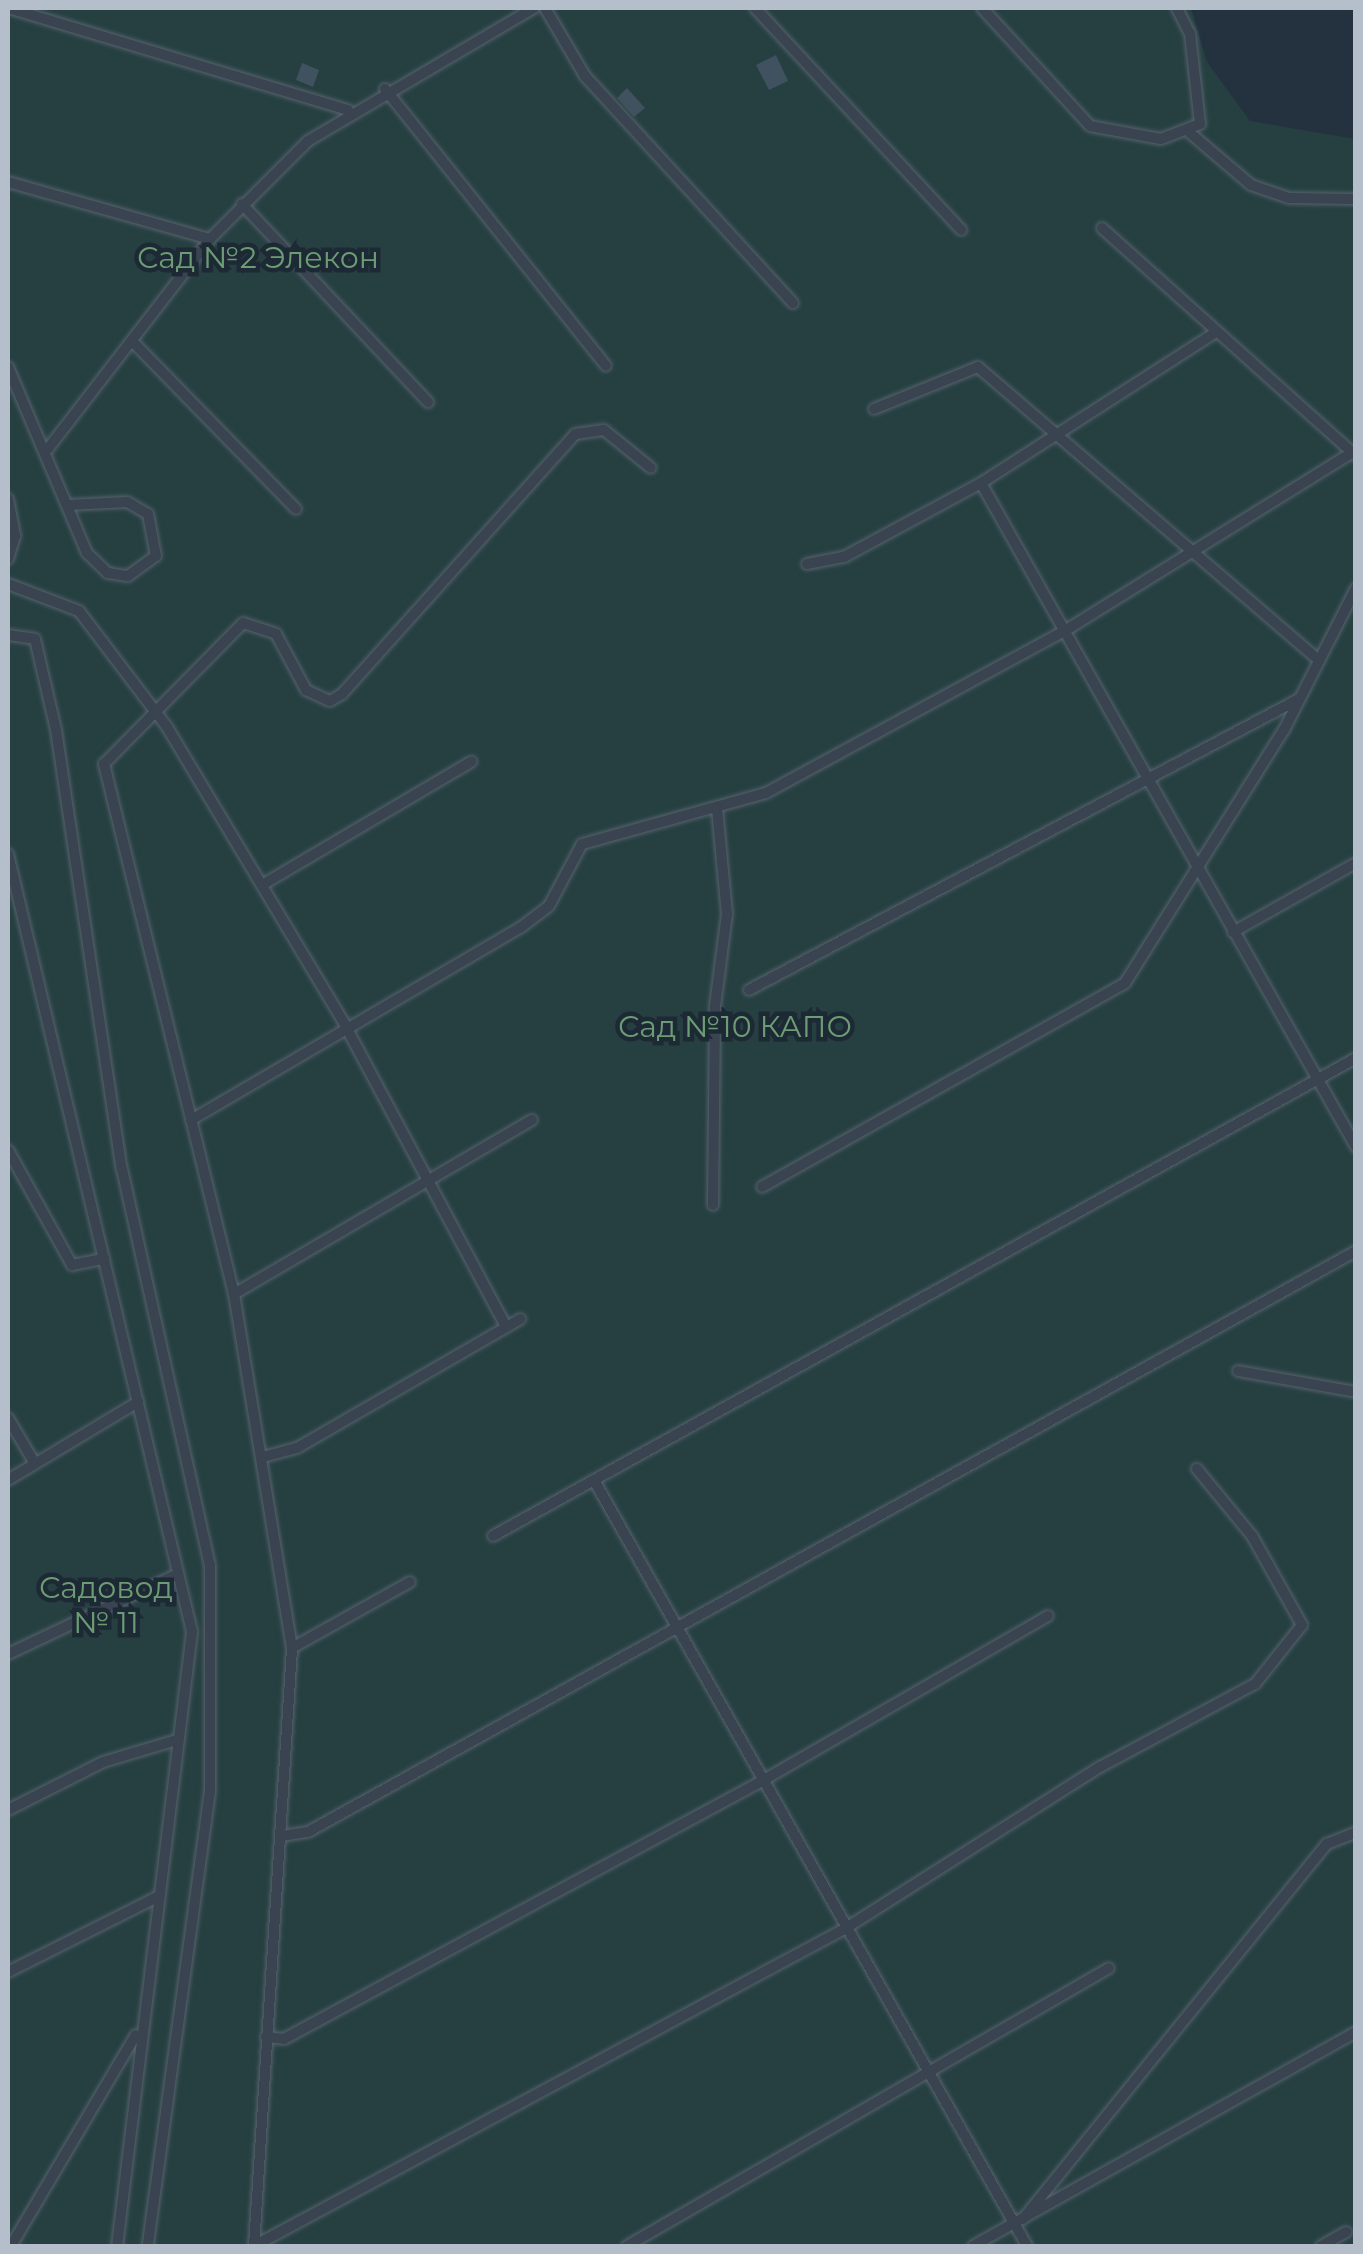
<!DOCTYPE html>
<html>
<head>
<meta charset="utf-8">
<style>
  body { margin:0 }
  #map { position:relative; width:1363px; height:2254px; overflow:hidden; background:#243240; font-family:Montserrat,sans-serif }
  div>[style] { position:absolute }
  [style*='--x'] { left:calc(var(--x)*1px); top:calc(var(--y)*1px); width:calc(var(--w)*1px); rotate:calc(var(--a)*1deg) }
  .green>* { inset:0; background:#264041 }
  .building>* { inset:0; background:#40515f }
  .roads { filter:drop-shadow(0 0 2px #57626e) drop-shadow(0 0 2px #57626e) }
  .service>* { height:10px; margin:-5px; padding:0 5px; transform-origin:5px; border-radius:5px; background:#394450 }
  span { translate:-50% -50%; white-space:nowrap; text-align:center; line-height:1.15; -webkit-text-stroke:9px #1d2935; paint-order:stroke }
  .park-label { font-size:30px; color:#6c9c73 }
  .frame { position:absolute; inset:0; border:10px solid #b5bfcb; pointer-events:none }
</style>
</head>
<body>
<div id="map">
  <div class="green">
    <div style="clip-path:polygon(8px 8px,1191px 8px,1207px 62px,1250px 121px,1355px 139px,1355px 2246px,8px 2246px)"></div>
  </div>
  <div class="building">
    <div style="clip-path:polygon(776px 55px,788px 81px,769px 90px,756px 65px)"></div>
    <div style="clip-path:polygon(302px 63px,319px 70px,313px 87px,296px 80px)"></div>
    <div style="clip-path:polygon(627px 88px,645px 108px,634px 117px,617px 98px)"></div>
  </div>
  <div class="roads">
    <div class="service">
      <div style="--x:8;--y:8;--w:355;--a:16.7"></div>
      <div style="--x:545;--y:8;--w:79;--a:59.5"></div>
      <div style="--x:585;--y:76;--w:308;--a:47.5"></div>
      <div style="--x:755;--y:8;--w:303;--a:47.1"></div>
      <div style="--x:982;--y:8;--w:160;--a:47.5"></div>
      <div style="--x:1090;--y:126;--w:72;--a:10.4"></div>
      <div style="--x:1161;--y:139;--w:42;--a:-21"></div>
      <div style="--x:1200;--y:124;--w:91;--a:-96.3"></div>
      <div style="--x:1190;--y:34;--w:29;--a:-117"></div>
      <div style="--x:385;--y:89;--w:354;--a:51.4"></div>
      <div style="--x:1190;--y:133;--w:80;--a:40.4"></div>
      <div style="--x:1251;--y:185;--w:40;--a:18.9"></div>
      <div style="--x:1289;--y:198;--w:67;--a:0.9"></div>
      <div style="--x:8;--y:182;--w:210;--a:15.8"></div>
      <div style="--x:242;--y:204;--w:272;--a:46.8"></div>
      <div style="--x:1102;--y:228;--w:340;--a:41.9"></div>
      <div style="--x:136;--y:345;--w:229;--a:45.7"></div>
      <div style="--x:8;--y:367;--w:202;--a:67"></div>
      <div style="--x:87;--y:553;--w:29;--a:44"></div>
      <div style="--x:108;--y:573;--w:20;--a:9"></div>
      <div style="--x:128;--y:576;--w:34;--a:-36"></div>
      <div style="--x:156;--y:556;--w:43;--a:-100.8"></div>
      <div style="--x:148;--y:514;--w:24;--a:-150"></div>
      <div style="--x:127;--y:502;--w:59;--a:177.1"></div>
      <div style="--x:874;--y:409;--w:112;--a:-22"></div>
      <div style="--x:978;--y:367;--w:450;--a:40.7"></div>
      <div style="--x:47;--y:450;--w:267;--a:-52.3"></div>
      <div style="--x:210;--y:239;--w:139;--a:-45"></div>
      <div style="--x:308;--y:141;--w:262;--a:-30.5"></div>
      <div style="--x:981;--y:483;--w:763;--a:60.54"></div>
      <div style="--x:8;--y:499;--w:38;--a:79"></div>
      <div style="--x:15;--y:536;--w:24;--a:107"></div>
      <div style="--x:807;--y:564;--w:38;--a:-11"></div>
      <div style="--x:844;--y:557;--w:156;--a:-28.4"></div>
      <div style="--x:981;--y:483;--w:278;--a:-32.7"></div>
      <div style="--x:8;--y:584;--w:76;--a:20.8"></div>
      <div style="--x:79;--y:611;--w:146;--a:52.8"></div>
      <div style="--x:167;--y:727;--w:347;--a:59.1"></div>
      <div style="--x:345;--y:1025;--w:341;--a:61.9"></div>
      <div style="--x:8;--y:635;--w:27;--a:8"></div>
      <div style="--x:35;--y:639;--w:93;--a:77"></div>
      <div style="--x:56;--y:730;--w:444;--a:81.5"></div>
      <div style="--x:122;--y:1169;--w:406;--a:77.5"></div>
      <div style="--x:210;--y:1565;--w:226;--a:90"></div>
      <div style="--x:210;--y:1791;--w:459;--a:97.8"></div>
      <div style="--x:8;--y:854;--w:799;--a:76.69"></div>
      <div style="--x:192;--y:1632;--w:619;--a:96.96"></div>
      <div style="--x:262;--y:885;--w:243;--a:-30.5"></div>
      <div style="--x:1233;--y:932;--w:141;--a:-29.3"></div>
      <div style="--x:749;--y:990;--w:622;--a:-27.88"></div>
      <div style="--x:191;--y:1120;--w:381;--a:-30.3"></div>
      <div style="--x:520;--y:928;--w:36;--a:-37"></div>
      <div style="--x:549;--y:906;--w:70;--a:-62"></div>
      <div style="--x:582;--y:844;--w:191;--a:-15.5"></div>
      <div style="--x:766;--y:793;--w:341;--a:-28.5"></div>
      <div style="--x:1066;--y:630;--w:335;--a:-31.8"></div>
      <div style="--x:8;--y:1150;--w:132;--a:60.9"></div>
      <div style="--x:72;--y:1265;--w:33;--a:-11"></div>
      <div style="--x:762;--y:1187;--w:416;--a:-29.3"></div>
      <div style="--x:1125;--y:983;--w:299;--a:-57.9"></div>
      <div style="--x:1284;--y:730;--w:159;--a:-63.1"></div>
      <div style="--x:713;--y:1205;--w:199;--a:-89.4"></div>
      <div style="--x:715;--y:1006;--w:93;--a:-82.6"></div>
      <div style="--x:727;--y:914;--w:106;--a:-95.4"></div>
      <div style="--x:234;--y:1294;--w:345;--a:-30.3"></div>
      <div style="--x:1238;--y:1371;--w:120;--a:10.1"></div>
      <div style="--x:8;--y:1418;--w:51;--a:59.4"></div>
      <div style="--x:263;--y:1457;--w:35;--a:-15"></div>
      <div style="--x:297;--y:1448;--w:258;--a:-30"></div>
      <div style="--x:8;--y:1480;--w:152;--a:-31"></div>
      <div style="--x:595;--y:1482;--w:878;--a:60.51"></div>
      <div style="--x:493;--y:1536;--w:987;--a:-28.98"></div>
      <div style="--x:292;--y:1648;--w:135;--a:-29.2"></div>
      <div style="--x:8;--y:1654;--w:188;--a:-25.2"></div>
      <div style="--x:8;--y:1810;--w:106;--a:-26.8"></div>
      <div style="--x:103;--y:1762;--w:77;--a:-16.6"></div>
      <div style="--x:282;--y:1836;--w:26;--a:-9"></div>
      <div style="--x:308;--y:1832;--w:1198;--a:-29"></div>
      <div style="--x:8;--y:1972;--w:167;--a:-26.7"></div>
      <div style="--x:266;--y:2037;--w:18;--a:6"></div>
      <div style="--x:284;--y:2039;--w:543;--a:-28.36"></div>
      <div style="--x:762;--y:1781;--w:330;--a:-30"></div>
      <div style="--x:1023;--y:2219;--w:483;--a:-51"></div>
      <div style="--x:1327;--y:1844;--w:31;--a:-22"></div>
      <div style="--x:11;--y:2246;--w:245;--a:-59.4"></div>
      <div style="--x:254;--y:2246;--w:599;--a:-86.36"></div>
      <div style="--x:292;--y:1648;--w:359;--a:-99.3"></div>
      <div style="--x:234;--y:1294;--w:546;--a:-103.78"></div>
      <div style="--x:104;--y:764;--w:198;--a:-45.4"></div>
      <div style="--x:243;--y:623;--w:35;--a:18"></div>
      <div style="--x:276;--y:634;--w:64;--a:61.8"></div>
      <div style="--x:306;--y:690;--w:26;--a:25"></div>
      <div style="--x:330;--y:701;--w:14;--a:-30"></div>
      <div style="--x:342;--y:694;--w:349;--a:-48.1"></div>
      <div style="--x:575;--y:434;--w:29;--a:-8"></div>
      <div style="--x:604;--y:430;--w:60;--a:39"></div>
      <div style="--x:254;--y:2246;--w:672;--a:-28.24"></div>
      <div style="--x:846;--y:1928;--w:301;--a:-32.4"></div>
      <div style="--x:1100;--y:1767;--w:176;--a:-28.2"></div>
      <div style="--x:1255;--y:1684;--w:75;--a:-51.5"></div>
      <div style="--x:1302;--y:1625;--w:102;--a:-119.3"></div>
      <div style="--x:1252;--y:1536;--w:87;--a:-129.4"></div>
      <div style="--x:627;--y:2246;--w:556;--a:-29.97"></div>
      <div style="--x:973;--y:2246;--w:439;--a:-29.2"></div>
      <div style="--x:1321;--y:2246;--w:29;--a:-29"></div>
    </div>
  </div>
  <div class="park-label">
    <span style="left:258px;top:258px">Сад №2 Элекон</span>
    <span style="left:735px;top:1027px">Сад №10 КАПО</span>
    <span style="left:106px;top:1605px">Садовод<br>№ 11</span>
  </div>
  <div class="frame"></div>
</div>
</body>
</html>
